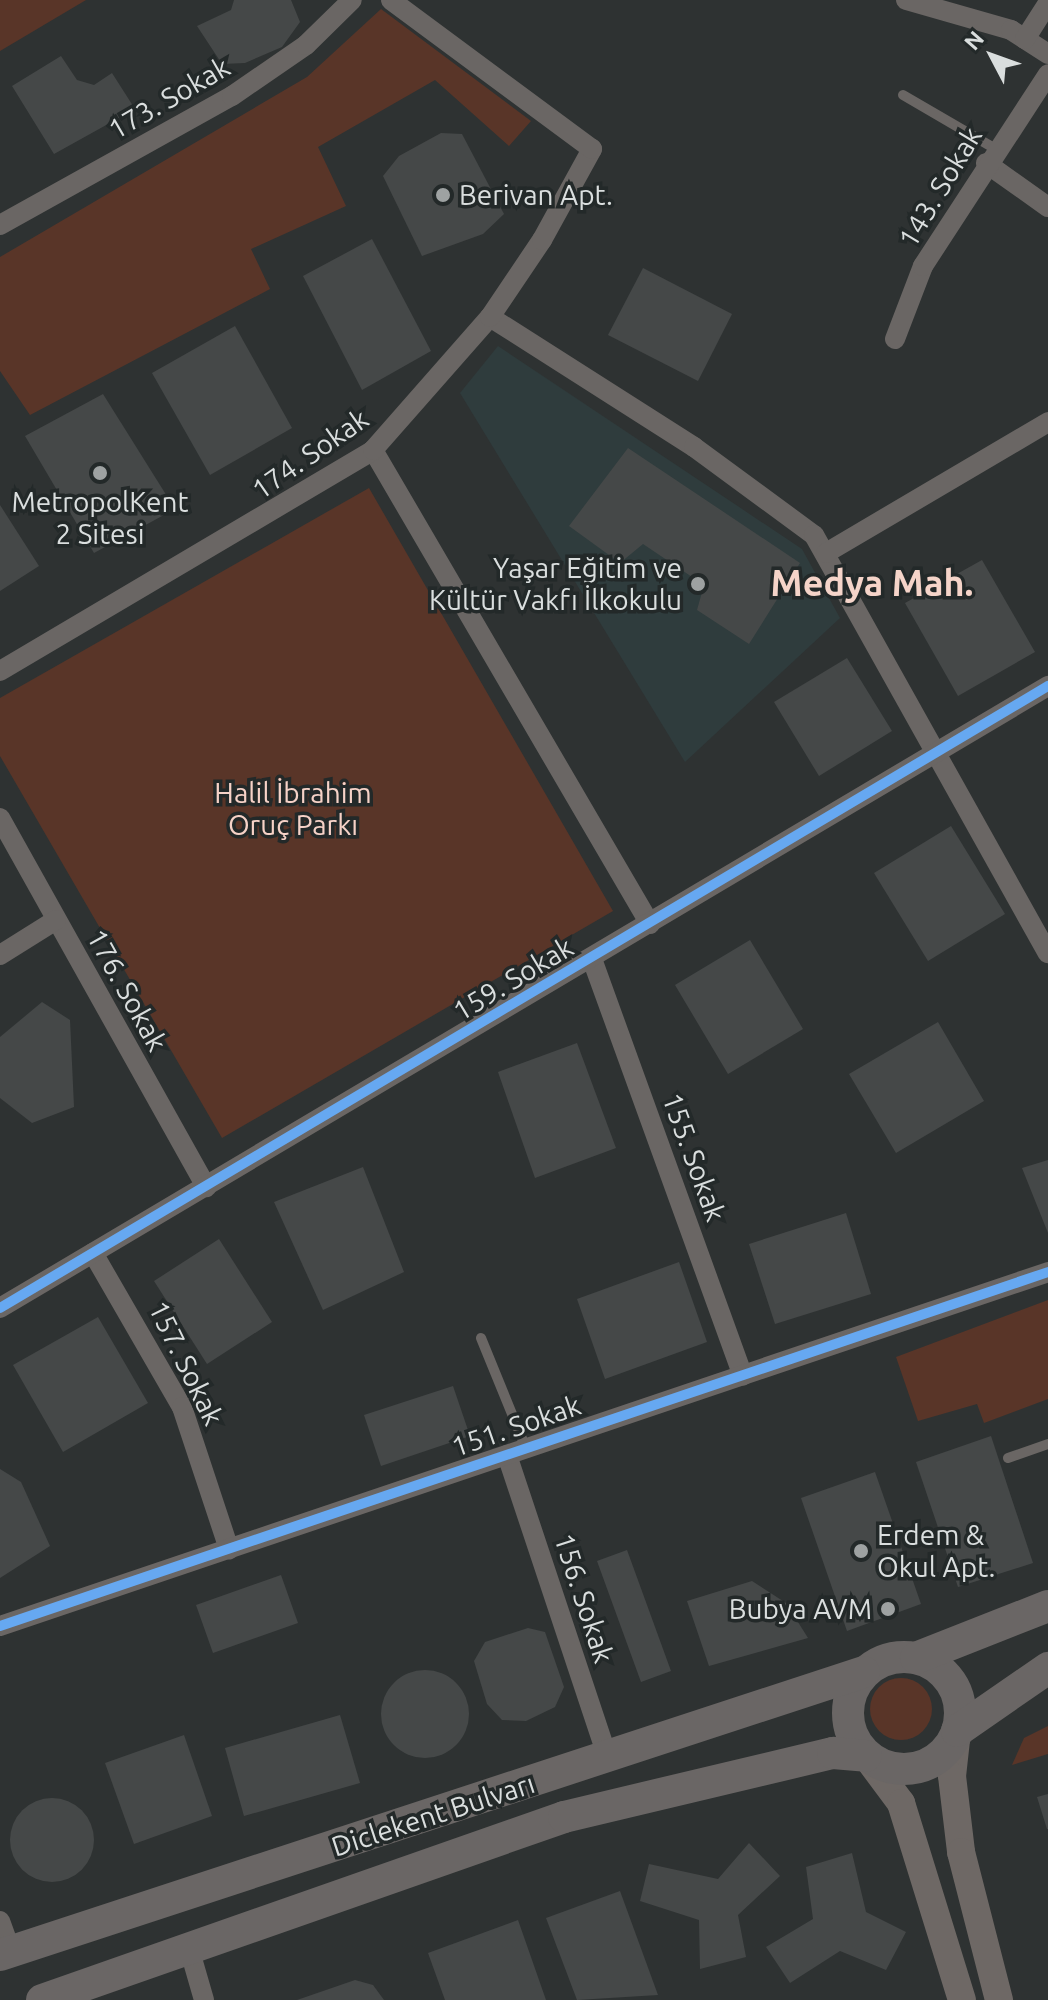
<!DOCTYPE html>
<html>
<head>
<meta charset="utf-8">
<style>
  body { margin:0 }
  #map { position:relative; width:1048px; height:2000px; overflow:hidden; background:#2e3232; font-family:Ubuntu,sans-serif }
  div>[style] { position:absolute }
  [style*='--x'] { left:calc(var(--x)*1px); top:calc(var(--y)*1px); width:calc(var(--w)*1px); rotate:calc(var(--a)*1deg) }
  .built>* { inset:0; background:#2f3c3d }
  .green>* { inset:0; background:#593528 }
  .round { border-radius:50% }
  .building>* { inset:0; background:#454848 }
  .lane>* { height:10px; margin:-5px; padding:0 5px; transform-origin:5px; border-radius:5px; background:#6a6664 }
  .street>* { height:20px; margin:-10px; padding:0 10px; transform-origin:10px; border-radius:10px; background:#6a6664 }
  .secondary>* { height:28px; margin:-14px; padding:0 14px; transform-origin:14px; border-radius:14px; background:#6e6865 }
  .primary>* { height:32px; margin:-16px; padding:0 16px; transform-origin:16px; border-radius:16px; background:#6a6665 }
  .primary>.ring { margin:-16px; padding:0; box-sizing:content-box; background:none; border:32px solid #6a6665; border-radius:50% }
  .cycleway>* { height:10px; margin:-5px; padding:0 5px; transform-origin:5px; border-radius:5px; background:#66a8f1 }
  .dots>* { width:22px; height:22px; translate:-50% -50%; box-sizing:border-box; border:4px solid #232929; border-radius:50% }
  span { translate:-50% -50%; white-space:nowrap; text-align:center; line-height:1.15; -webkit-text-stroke:7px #232929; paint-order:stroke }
  .street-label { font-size:28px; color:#dadede }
  .poi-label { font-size:28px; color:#dadede }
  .left { translate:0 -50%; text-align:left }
  .right { translate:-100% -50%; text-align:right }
  .park-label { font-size:28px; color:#f6d2c7 }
  .district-label { font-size:36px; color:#f5d4c9; font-weight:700 }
  .north { position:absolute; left:952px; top:16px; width:80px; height:80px; -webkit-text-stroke:6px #232929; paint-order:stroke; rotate:311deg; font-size:22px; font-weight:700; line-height:32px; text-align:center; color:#dadede }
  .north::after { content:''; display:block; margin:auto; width:28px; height:36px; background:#dadede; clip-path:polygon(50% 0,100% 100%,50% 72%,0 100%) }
</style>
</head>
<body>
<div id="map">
  <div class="built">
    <div style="clip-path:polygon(498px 346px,802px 549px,840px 618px,685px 762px,460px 393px)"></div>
  </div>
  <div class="green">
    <div style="clip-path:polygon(0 0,86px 0,0 51px)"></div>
    <div style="clip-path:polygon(381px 9px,531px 121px,509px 146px,435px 80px,318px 147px,346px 206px,251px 249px,270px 289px,30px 415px,0 371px,0 257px,307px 77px)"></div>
    <div style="clip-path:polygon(369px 488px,613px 911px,222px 1138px,0 756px,0 698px)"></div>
    <div style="clip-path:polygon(1048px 1300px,1048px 1399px,984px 1423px,977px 1404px,918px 1421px,896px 1357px)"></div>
    <div class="round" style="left:870px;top:1678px;width:62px;height:62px"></div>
    <div style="clip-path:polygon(1048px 1726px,1048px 1754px,1012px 1765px,1024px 1738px)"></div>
  </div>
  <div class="building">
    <div style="clip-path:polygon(234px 0,291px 0,300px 22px,282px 47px,245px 63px,222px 64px,197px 26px,231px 10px)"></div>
    <div style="clip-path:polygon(61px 56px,77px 80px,94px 85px,112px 73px,135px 109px,54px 154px,12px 86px)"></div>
    <div style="clip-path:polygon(441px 133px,462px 134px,504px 214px,483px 234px,422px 256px,383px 176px,399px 156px)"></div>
    <div style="clip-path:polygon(372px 239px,431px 351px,362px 390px,303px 276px)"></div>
    <div style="clip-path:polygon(643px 268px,732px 314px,698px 381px,608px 335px)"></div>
    <div style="clip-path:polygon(235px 326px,292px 428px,210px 475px,152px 373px)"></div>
    <div style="clip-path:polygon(103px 394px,175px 509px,94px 553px,25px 436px)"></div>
    <div style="clip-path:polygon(628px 448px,800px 563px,749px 644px,697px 610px,704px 585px,643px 544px,620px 563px,569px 526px)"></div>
    <div style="clip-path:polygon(0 505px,39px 566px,0 591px)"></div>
    <div style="clip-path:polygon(982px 560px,1035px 652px,958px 696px,905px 603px)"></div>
    <div style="clip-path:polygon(847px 658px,892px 731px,819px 776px,774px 702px)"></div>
    <div style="clip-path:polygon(951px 826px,1005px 914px,928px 961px,874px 873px)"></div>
    <div style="clip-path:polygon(750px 940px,803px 1029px,728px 1074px,675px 985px)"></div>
    <div style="clip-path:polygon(42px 1002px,70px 1020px,74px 1107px,32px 1123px,0 1098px,0 1037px)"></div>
    <div style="clip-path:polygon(938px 1022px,984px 1101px,896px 1153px,849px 1074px)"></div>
    <div style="clip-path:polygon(577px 1043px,616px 1148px,535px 1178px,498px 1072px)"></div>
    <div style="clip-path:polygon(1048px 1160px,1048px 1233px,1022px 1168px)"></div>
    <div style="clip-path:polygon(363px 1167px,404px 1272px,323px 1310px,274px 1202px)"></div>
    <div style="clip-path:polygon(846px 1213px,871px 1294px,775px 1324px,749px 1244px)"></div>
    <div style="clip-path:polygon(219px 1239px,272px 1322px,207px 1364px,154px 1281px)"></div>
    <div style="clip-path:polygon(679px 1262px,707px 1342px,605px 1379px,577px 1299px)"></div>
    <div style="clip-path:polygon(98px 1317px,148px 1403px,63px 1452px,13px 1365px)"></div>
    <div style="clip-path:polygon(453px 1386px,470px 1436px,381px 1466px,364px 1415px)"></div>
    <div style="clip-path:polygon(991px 1436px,1033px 1563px,958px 1587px,916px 1462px)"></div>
    <div style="clip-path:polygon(0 1469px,21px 1482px,50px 1546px,0 1578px)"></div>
    <div style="clip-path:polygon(875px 1472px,921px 1604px,847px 1631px,801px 1498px)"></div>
    <div style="clip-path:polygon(627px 1550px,671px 1671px,641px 1682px,597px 1561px)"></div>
    <div style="clip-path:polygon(281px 1575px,298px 1623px,213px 1653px,196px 1605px)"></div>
    <div style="clip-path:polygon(752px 1581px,786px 1603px,808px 1638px,709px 1666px,687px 1601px)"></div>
    <div style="clip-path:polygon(528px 1628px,545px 1632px,564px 1687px,555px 1707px,526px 1721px,502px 1720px,487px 1704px,474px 1661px,485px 1642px)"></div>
    <div class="round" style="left:381px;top:1670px;width:88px;height:88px"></div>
    <div style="clip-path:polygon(340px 1715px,360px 1783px,244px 1816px,225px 1748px)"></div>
    <div style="clip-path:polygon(184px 1735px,212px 1816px,134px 1844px,105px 1763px)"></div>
    <div style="clip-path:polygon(1048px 1794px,1048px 1829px,1047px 1829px,1037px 1797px)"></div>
    <div class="round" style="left:10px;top:1798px;width:84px;height:84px"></div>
    <div style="clip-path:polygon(749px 1843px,780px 1876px,738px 1915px,746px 1957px,700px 1969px,699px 1920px,640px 1901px,649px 1864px,718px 1879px)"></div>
    <div style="clip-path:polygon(852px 1853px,866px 1912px,906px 1932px,886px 1970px,840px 1951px,790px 1983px,766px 1947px,813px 1919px,806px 1867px)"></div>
    <div style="clip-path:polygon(620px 1891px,658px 1995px,577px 2000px,546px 1918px)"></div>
    <div style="clip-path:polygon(518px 1920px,546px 2000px,445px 2000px,428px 1953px)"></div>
    <div style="clip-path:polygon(355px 1980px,373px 1985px,384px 2000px,297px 2000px)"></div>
  </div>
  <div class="lane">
    <div style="--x:903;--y:95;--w:105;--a:30.2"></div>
    <div style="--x:481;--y:1338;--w:119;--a:67.8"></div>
    <div style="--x:1008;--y:1458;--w:42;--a:-19.3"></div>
  </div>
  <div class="street">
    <div style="--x:906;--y:0;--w:109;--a:15.9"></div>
    <div style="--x:1011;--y:30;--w:44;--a:33"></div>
    <div style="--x:1025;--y:39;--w:43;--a:-57.4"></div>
    <div style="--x:986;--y:163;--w:76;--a:35.4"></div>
    <div style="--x:0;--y:225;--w:265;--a:-29.1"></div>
    <div style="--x:232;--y:96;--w:90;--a:-34.6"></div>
    <div style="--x:306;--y:45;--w:64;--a:-44.4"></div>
    <div style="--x:490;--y:317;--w:242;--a:32.5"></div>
    <div style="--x:694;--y:447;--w:149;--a:36.3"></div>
    <div style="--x:814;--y:535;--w:479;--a:60.8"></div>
    <div style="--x:895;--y:339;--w:78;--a:-69"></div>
    <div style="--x:923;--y:266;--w:229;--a:-56.9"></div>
    <div style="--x:373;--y:450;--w:549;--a:59.7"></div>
    <div style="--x:826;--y:553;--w:258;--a:-30.5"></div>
    <div style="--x:0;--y:671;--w:434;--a:-30.6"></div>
    <div style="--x:373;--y:450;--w:177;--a:-48.7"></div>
    <div style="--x:490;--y:317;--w:93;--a:-56"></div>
    <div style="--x:542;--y:240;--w:104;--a:-61.2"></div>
    <div style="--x:592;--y:149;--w:250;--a:-143.5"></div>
    <div style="--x:0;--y:818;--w:423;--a:60.8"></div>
    <div style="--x:0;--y:955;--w:66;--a:-32"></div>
    <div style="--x:592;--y:959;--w:443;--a:70.1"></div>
    <div style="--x:93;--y:1253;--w:178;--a:60"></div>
    <div style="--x:182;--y:1407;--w:150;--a:71.7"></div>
    <div style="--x:0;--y:1308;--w:1219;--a:-30.69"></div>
    <div style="--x:507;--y:1455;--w:319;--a:71.6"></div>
    <div style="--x:0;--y:1626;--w:1106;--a:-18.66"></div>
    <div style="--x:0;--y:1921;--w:32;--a:70"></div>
    <div style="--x:189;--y:1948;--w:54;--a:73.9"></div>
  </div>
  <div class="secondary">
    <div style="--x:957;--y:1731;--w:45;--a:96.3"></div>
    <div style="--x:952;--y:1776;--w:77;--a:83.2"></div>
    <div style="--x:961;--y:1852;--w:153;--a:75.6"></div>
    <div style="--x:866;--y:1756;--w:59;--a:53.3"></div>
    <div style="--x:901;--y:1803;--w:206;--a:72.8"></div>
  </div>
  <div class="primary">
    <div class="ring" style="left:848px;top:1657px;width:80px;height:80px"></div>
    <div style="--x:916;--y:1658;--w:142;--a:-21.5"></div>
    <div style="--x:957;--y:1731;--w:111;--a:-34.7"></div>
    <div style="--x:0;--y:1955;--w:909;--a:-18.14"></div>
    <div style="--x:42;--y:2000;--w:553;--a:-19.32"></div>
    <div style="--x:564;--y:1817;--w:277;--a:-13.4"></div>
    <div style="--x:833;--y:1753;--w:33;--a:5"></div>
  </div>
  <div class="cycleway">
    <div style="--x:0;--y:1308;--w:1219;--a:-30.69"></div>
    <div style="--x:0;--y:1626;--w:1106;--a:-18.66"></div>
  </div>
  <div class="dots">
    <div style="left:443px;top:195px;background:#9ea2a2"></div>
    <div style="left:100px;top:473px;background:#9ea2a2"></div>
    <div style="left:698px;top:584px;background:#9ea2a2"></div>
    <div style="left:861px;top:1551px;background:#9ea2a2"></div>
    <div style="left:888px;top:1609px;background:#9ea2a2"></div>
  </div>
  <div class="street-label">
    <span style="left:169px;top:98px;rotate:-30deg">173. Sokak</span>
    <span style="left:940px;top:187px;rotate:-59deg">143. Sokak</span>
    <span style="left:310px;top:454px;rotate:-35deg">174. Sokak</span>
    <span style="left:513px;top:979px;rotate:-31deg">159. Sokak</span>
    <span style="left:127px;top:990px;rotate:61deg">176. Sokak</span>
    <span style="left:694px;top:1157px;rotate:70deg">155. Sokak</span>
    <span style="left:186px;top:1363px;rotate:64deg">157. Sokak</span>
    <span style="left:516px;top:1426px;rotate:-19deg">151. Sokak</span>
    <span style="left:584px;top:1598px;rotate:72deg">156. Sokak</span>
    <span style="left:433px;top:1815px;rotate:-18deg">Diclekent Bulvarı</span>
  </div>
  <div class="poi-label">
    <span class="left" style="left:459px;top:195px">Berivan Apt.</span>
    <span style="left:100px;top:518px">MetropolKent<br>2 Sitesi</span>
    <span class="right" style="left:682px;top:584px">Yaşar Eğitim ve<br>Kültür Vakfı İlkokulu</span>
    <span class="left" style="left:877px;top:1551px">Erdem &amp;<br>Okul Apt.</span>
    <span class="right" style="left:872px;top:1609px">Bubya AVM</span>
  </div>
  <div class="park-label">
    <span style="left:293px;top:809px">Halil İbrahim<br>Oruç Parkı</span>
  </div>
  <div class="district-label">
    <span style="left:872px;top:583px">Medya Mah.</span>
  </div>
  <div class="north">N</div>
</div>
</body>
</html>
